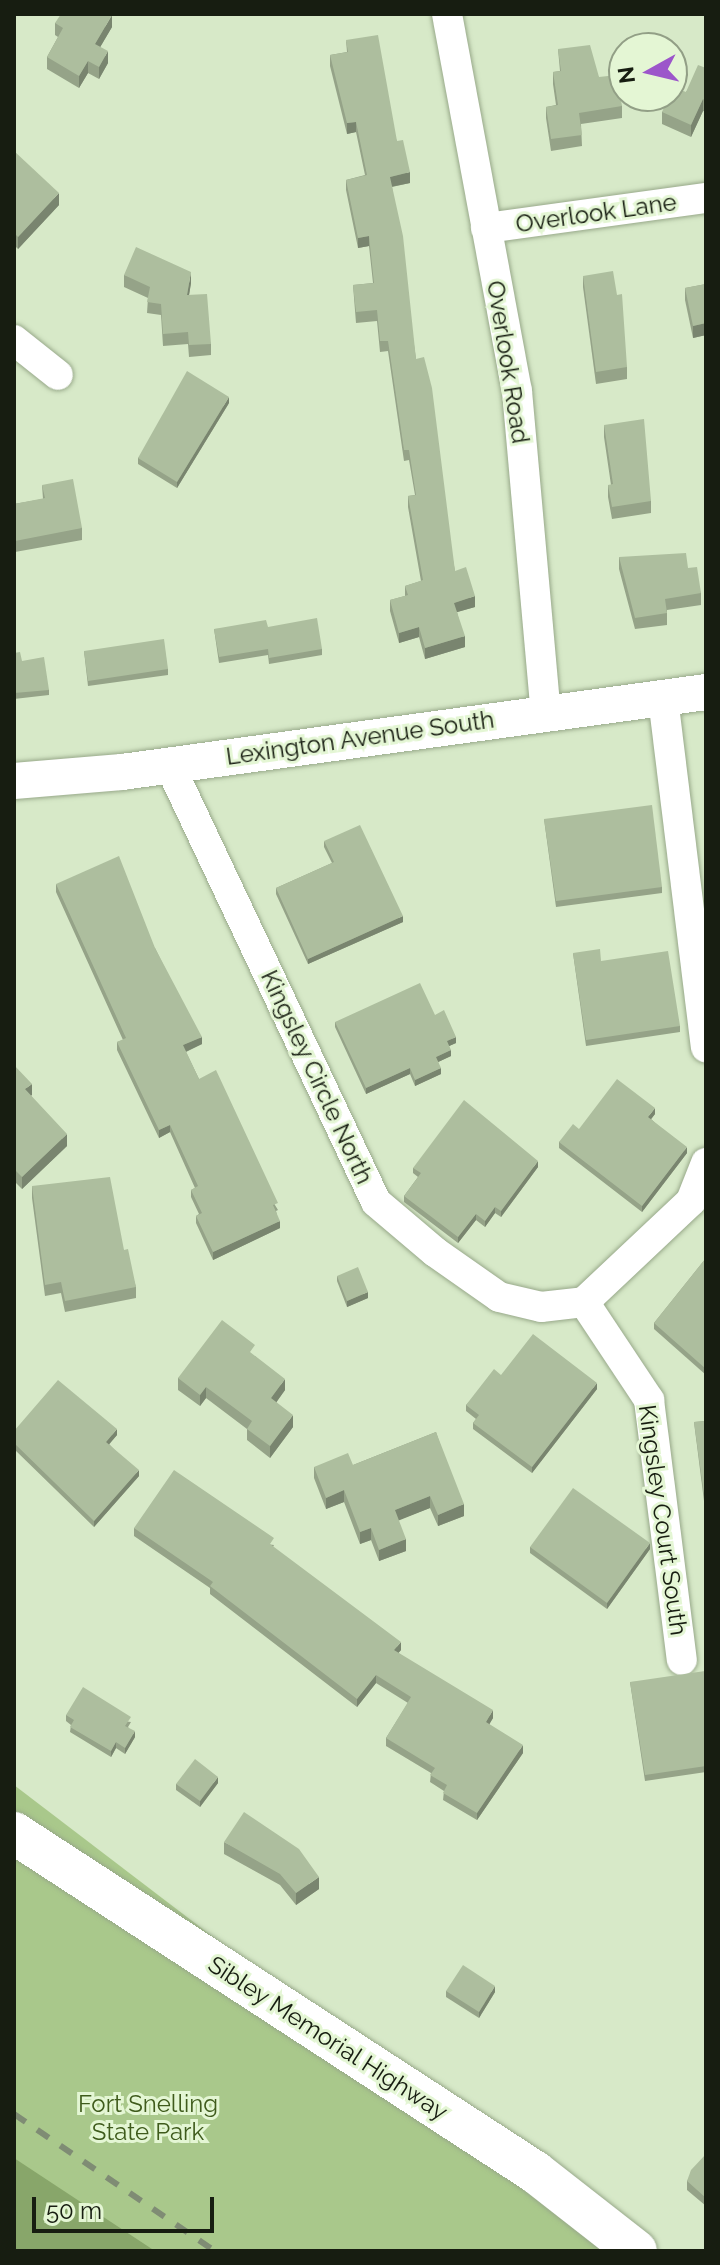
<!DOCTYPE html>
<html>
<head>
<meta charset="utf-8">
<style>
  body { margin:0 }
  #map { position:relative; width:720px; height:2265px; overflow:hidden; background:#d7e9c8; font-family:Raleway,sans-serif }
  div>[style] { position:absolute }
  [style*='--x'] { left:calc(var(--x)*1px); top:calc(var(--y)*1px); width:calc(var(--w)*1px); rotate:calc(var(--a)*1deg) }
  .green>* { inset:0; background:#a9c88b }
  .water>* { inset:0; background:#88a66a }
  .roads { filter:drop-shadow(0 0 2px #98a98a) drop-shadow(0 0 2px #98a98a) }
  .minor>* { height:30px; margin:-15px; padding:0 15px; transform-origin:15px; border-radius:15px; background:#fff }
  .tertiary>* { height:36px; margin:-18px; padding:0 18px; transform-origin:18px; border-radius:18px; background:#fff }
  .secondary>* { height:42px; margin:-21px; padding:0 21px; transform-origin:21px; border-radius:21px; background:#fff }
  .rail>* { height:6px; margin-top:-3px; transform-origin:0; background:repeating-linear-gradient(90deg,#7f8c74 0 14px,transparent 0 28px) }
  .wall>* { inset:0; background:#95a388 }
  .shaded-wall>* { inset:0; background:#79856f }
  .building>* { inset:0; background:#adbe9e }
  span { translate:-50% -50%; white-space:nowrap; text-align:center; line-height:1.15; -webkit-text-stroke:6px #e4f6d4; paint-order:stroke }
  .street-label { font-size:24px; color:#171d11 }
  .park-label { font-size:24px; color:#3f5b1c }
  .frame { position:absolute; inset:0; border:16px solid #171d11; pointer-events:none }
  .north { position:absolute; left:608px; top:32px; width:80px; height:80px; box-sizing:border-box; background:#e4f6d4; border:2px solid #929f86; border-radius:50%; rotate:262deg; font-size:22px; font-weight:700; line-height:32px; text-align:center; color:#171d11 }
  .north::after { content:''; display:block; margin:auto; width:28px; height:36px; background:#9c56ca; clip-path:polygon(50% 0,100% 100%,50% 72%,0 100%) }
  .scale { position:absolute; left:32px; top:2197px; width:182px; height:36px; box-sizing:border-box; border:4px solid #171d11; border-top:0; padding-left:10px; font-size:24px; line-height:28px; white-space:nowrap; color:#171d11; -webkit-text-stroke:6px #e4f6d4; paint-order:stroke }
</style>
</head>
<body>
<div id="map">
  <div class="green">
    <div style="clip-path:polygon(14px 1785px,624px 2251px,14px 2251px)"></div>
  </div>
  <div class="water">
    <div style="clip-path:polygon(14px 2158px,155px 2251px,14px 2251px)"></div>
  </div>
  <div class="roads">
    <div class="minor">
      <div style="--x:447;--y:14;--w:383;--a:79.5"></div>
      <div style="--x:517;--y:391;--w:323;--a:84.9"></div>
      <div style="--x:486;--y:228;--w:222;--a:-7.8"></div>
      <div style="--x:14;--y:340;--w:56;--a:38.5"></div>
      <div style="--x:663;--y:698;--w:352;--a:83"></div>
      <div style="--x:169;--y:764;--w:484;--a:64.7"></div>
      <div style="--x:376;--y:1202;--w:77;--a:40.3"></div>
      <div style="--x:435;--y:1252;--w:78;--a:35.1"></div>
      <div style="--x:499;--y:1297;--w:43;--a:13.4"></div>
      <div style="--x:541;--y:1307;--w:43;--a:-6.6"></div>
      <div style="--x:584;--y:1302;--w:147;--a:-43.3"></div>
      <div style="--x:691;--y:1201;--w:41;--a:-68.5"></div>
      <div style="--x:584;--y:1302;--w:118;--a:56.4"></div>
      <div style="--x:649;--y:1400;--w:262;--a:82.8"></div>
    </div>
    <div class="tertiary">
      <div style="--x:14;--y:781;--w:108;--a:-4.8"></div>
      <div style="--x:122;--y:772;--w:589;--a:-7.8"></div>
    </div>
    <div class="secondary">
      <div style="--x:14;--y:1833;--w:622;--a:33.05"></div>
      <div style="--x:535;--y:2172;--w:128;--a:38"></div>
    </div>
  </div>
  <div class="rail">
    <div style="--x:14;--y:2114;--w:243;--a:34.3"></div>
  </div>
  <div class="wall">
    <div style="clip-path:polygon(55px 23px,112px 27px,100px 47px,108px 63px,99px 79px,88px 73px,79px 88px,47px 69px,47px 57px,58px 37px,55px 35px)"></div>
    <div style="clip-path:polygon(346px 40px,397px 141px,410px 183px,392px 187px,416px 359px,455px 571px,475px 607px,457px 612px,465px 647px,425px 659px,419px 637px,399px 643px,390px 611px,390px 600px,405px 596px,405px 586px,421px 581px,408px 507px,408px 496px,415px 495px,409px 460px,404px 461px,388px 351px,380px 352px,377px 321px,356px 323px,353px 285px,373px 283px,369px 246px,358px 248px,346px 190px,346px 180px,365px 175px,356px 132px,347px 134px,330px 66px,330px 55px,347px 52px)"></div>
    <div style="clip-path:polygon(558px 49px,599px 77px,622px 106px,622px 118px,581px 124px,582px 146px,551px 151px,546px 118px,546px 107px,556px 105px,553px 84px,553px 72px,560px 71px)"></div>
    <div style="clip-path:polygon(706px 68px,706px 112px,703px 111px,691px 137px,662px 124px,662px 112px,686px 92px)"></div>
    <div style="clip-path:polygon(14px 151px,59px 205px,18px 249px,14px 245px)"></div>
    <div style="clip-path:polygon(124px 275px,191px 283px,189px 295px,211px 344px,211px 355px,189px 357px,188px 344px,163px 346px,161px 315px,147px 313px,148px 298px,124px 287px)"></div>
    <div style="clip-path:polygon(583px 276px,627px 367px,627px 379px,596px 384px,583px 287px)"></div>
    <div style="clip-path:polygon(706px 284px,706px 335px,693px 338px,685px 300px,685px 288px)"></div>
    <div style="clip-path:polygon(229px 403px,177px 488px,138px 464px,138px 458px)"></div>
    <div style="clip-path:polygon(604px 425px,651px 501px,651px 513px,612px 519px,608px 497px,608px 485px,611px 485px,604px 437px)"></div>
    <div style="clip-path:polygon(42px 485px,82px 528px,82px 540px,15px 552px,14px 544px,14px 504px,43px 499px)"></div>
    <div style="clip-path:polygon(619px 557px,688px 568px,701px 593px,701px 605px,667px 610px,667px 625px,635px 629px,619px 569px)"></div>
    <div style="clip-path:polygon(268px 627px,322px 649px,322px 655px,269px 664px,268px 655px,219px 663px,214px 629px)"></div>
    <div style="clip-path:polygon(84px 651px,168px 669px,168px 675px,88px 686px)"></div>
    <div style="clip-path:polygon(14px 653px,49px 690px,49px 695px,14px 699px)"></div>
    <div style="clip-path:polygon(544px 819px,662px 887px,662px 893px,556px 907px)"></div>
    <div style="clip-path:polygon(324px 841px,403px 922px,308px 964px,276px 894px,276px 888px,332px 863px,324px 847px)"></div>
    <div style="clip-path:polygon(56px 884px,155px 948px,202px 1044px,186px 1052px,199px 1079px,278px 1210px,276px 1211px,280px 1228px,213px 1260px,196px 1223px,196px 1216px,199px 1214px,191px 1197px,191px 1190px,195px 1188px,170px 1132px,159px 1138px,117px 1050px,117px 1042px,123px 1040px,56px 892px)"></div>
    <div style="clip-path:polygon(573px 953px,680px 1026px,680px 1032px,586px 1046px)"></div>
    <div style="clip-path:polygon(435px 1015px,456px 1043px,449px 1046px,451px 1056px,438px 1062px,441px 1074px,415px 1086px,410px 1074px,366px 1094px,335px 1027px,335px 1022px)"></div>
    <div style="clip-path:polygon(14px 1065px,31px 1096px,67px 1146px,22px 1189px,14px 1181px)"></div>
    <div style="clip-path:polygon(655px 1114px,651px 1119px,687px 1153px,642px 1212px,559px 1148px,559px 1142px,579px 1129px)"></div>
    <div style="clip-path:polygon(538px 1167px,501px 1217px,495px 1213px,485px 1227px,476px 1220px,458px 1243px,404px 1202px,404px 1196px,418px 1177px,413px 1173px,413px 1168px)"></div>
    <div style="clip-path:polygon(32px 1186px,124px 1250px,136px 1287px,136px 1298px,65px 1312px,61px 1293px,45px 1296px,32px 1198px)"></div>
    <div style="clip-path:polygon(706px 1258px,706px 1375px,654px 1329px,654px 1323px)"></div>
    <div style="clip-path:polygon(337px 1276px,368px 1298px,347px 1307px,337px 1281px)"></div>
    <div style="clip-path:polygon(255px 1356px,285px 1390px,276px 1402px,293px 1427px,270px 1458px,247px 1440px,247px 1429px,206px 1398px,200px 1406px,178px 1390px,178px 1378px)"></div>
    <div style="clip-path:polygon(501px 1375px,597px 1389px,532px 1473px,473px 1429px,473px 1423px,476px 1419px,466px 1411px,466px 1405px)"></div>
    <div style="clip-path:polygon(706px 1421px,706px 1501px,704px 1501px,694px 1422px)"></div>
    <div style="clip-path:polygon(14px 1431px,117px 1435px,109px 1444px,139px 1476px,94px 1527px,14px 1449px)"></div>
    <div style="clip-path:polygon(436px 1432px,464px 1516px,438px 1526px,430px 1508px,398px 1520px,406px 1551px,379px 1561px,371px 1540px,360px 1544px,344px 1502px,326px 1509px,314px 1478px,314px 1467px,353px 1465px)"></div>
    <div style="clip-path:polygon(134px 1528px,274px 1545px,273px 1547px,401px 1650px,398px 1653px,493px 1718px,489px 1724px,523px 1753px,477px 1820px,443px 1800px,444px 1791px,430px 1782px,431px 1773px,386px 1746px,386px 1738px,408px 1703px,376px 1683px,357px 1707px,210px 1594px,210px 1588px,134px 1536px)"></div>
    <div style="clip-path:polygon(530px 1547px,650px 1549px,607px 1609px,530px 1553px)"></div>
    <div style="clip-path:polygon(706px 1680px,706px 1772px,645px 1781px,630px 1682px)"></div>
    <div style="clip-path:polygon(66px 1715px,131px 1722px,128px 1727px,135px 1737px,125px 1754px,116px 1748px,111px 1757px,70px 1732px,71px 1725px,66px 1721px)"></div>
    <div style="clip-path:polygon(218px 1783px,200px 1807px,176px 1790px,176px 1784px)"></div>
    <div style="clip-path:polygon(224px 1842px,319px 1889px,296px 1905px,280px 1885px,224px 1854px)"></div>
    <div style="clip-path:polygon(446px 1991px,495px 1992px,479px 2018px,446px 1997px)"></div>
    <div style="clip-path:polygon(706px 2154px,706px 2206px,687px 2190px,687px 2181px)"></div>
  </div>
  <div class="shaded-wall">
    <div style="clip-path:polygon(112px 15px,112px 27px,95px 56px,95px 44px)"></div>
    <div style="clip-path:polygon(108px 51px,108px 63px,99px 79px,99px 67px)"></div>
    <div style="clip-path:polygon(88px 61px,88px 73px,79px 88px,79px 76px)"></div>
    <div style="clip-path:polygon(703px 99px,703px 111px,691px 137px,691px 125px)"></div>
    <div style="clip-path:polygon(356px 122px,356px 132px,347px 134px,347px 123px)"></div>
    <div style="clip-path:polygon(410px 172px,410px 183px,390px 187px,390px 177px)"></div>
    <div style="clip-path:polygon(59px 193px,59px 205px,18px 249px,18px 237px)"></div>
    <div style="clip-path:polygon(369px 236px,369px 246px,358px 248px,358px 238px)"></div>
    <div style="clip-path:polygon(191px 272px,191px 283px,187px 307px,187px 295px)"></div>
    <div style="clip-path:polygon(706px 323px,706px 335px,693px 338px,693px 326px)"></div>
    <div style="clip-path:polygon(229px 397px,229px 403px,177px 488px,177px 482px)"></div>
    <div style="clip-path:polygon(475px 596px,475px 607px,454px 613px,454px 603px)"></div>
    <div style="clip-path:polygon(419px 627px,419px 637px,399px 643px,399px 633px)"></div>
    <div style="clip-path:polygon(465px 636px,465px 647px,425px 659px,425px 648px)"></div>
    <div style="clip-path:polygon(403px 916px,403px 922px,308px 964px,308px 959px)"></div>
    <div style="clip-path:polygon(202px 1037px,202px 1044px,183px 1053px,183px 1045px)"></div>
    <div style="clip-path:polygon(456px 1037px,456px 1043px,447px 1047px,447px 1041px)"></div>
    <div style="clip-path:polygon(451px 1050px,451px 1056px,436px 1063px,436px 1057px)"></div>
    <div style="clip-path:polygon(410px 1068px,410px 1074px,366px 1094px,366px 1088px)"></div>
    <div style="clip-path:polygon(441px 1068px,441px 1074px,415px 1086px,415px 1080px)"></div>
    <div style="clip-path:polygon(32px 1084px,32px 1095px,25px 1101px,25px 1089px)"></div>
    <div style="clip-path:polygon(655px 1108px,655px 1114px,648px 1123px,648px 1117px)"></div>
    <div style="clip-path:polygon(170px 1125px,170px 1132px,159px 1138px,159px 1130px)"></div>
    <div style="clip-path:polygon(67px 1134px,67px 1146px,22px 1189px,22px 1177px)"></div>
    <div style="clip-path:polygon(687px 1147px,687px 1153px,642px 1212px,642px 1206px)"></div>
    <div style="clip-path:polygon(538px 1161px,538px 1167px,501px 1217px,501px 1211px)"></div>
    <div style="clip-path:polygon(495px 1207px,495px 1213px,485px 1227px,485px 1221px)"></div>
    <div style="clip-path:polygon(476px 1214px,476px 1220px,458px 1243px,458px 1237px)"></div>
    <div style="clip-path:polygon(280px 1221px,280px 1228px,213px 1260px,213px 1252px)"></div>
    <div style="clip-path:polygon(368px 1292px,368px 1298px,347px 1307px,347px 1301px)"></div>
    <div style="clip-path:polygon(285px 1379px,285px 1390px,271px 1410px,271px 1398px)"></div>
    <div style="clip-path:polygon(597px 1383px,597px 1389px,532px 1473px,532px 1467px)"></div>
    <div style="clip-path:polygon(206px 1387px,206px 1398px,200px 1406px,200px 1395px)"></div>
    <div style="clip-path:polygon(293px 1415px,293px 1427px,270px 1458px,270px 1446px)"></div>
    <div style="clip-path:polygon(117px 1429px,117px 1435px,106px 1448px,106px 1442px)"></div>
    <div style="clip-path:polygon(139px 1470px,139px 1476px,94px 1527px,94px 1521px)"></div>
    <div style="clip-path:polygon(344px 1490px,344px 1502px,326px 1509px,326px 1498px)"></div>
    <div style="clip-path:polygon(430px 1496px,430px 1508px,395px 1522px,395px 1510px)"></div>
    <div style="clip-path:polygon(464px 1504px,464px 1516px,438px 1526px,438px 1515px)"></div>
    <div style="clip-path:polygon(371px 1528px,371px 1540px,360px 1544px,360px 1532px)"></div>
    <div style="clip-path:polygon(406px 1539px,406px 1551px,379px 1561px,379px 1550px)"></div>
    <div style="clip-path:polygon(650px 1543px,650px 1549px,607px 1609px,607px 1603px)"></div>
    <div style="clip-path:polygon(401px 1642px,401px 1650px,394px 1658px,394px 1650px)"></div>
    <div style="clip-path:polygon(376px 1675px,376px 1683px,357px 1707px,357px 1699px)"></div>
    <div style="clip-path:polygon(493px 1710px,493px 1718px,486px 1730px,486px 1722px)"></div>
    <div style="clip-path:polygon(135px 1731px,135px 1737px,125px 1754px,125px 1748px)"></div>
    <div style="clip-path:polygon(116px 1742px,116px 1748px,111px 1757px,111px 1751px)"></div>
    <div style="clip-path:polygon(523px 1745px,523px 1753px,477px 1820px,477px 1813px)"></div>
    <div style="clip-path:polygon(218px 1777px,218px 1783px,200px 1807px,200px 1801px)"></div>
    <div style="clip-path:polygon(319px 1877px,319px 1889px,296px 1905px,296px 1893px)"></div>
    <div style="clip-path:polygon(495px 1986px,495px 1992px,479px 2018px,479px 2012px)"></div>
  </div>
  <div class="building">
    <div style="clip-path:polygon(61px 14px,110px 14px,112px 15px,95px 44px,108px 51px,99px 67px,88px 61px,79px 76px,47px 57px,63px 28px,55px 23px)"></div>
    <div style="clip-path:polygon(378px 35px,397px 141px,403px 140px,410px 172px,390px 177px,403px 236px,416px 359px,424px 357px,432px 388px,455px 571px,466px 567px,475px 596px,454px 603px,465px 636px,425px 648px,419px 627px,399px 633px,390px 600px,408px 595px,405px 586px,423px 580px,408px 496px,416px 495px,409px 450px,404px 450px,388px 341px,380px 341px,377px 310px,356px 312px,353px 285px,374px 283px,369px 236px,358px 238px,346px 180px,367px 175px,356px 122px,347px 123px,330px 55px,348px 52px,346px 40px)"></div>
    <div style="clip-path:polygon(590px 45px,599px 77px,617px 75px,622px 106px,579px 113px,582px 135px,551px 139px,546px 107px,558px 105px,553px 72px,561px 71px,558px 49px)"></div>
    <div style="clip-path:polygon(698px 65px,706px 68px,706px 101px,703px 99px,691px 125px,662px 112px,669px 96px,672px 96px,673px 87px,686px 92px)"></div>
    <div style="clip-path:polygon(14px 151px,59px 193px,18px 237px,14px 233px)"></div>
    <div style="clip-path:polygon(136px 247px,191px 272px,187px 295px,207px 294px,211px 344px,189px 345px,188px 332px,163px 334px,161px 304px,147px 302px,150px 287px,124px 275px)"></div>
    <div style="clip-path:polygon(613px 271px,617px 295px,622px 294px,627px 367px,596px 372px,583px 276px)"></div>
    <div style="clip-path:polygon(706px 284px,706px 323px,693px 326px,685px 288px)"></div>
    <div style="clip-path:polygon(187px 371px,229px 397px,177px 482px,138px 458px)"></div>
    <div style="clip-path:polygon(644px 419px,651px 501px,612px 507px,608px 485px,613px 484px,604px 425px)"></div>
    <div style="clip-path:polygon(73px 479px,82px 528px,15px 541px,14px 533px,14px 504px,45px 498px,42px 485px)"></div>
    <div style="clip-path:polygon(686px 553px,688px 568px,697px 567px,701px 593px,665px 599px,667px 613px,635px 618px,619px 557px)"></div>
    <div style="clip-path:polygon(317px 618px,322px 649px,269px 658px,268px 649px,219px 657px,214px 629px,266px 620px,268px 627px)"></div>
    <div style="clip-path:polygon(164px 639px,168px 669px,88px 681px,84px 651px)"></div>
    <div style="clip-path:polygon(20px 652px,22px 661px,44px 657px,49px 690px,14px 693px,14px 653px)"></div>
    <div style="clip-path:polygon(652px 805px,662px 887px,556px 901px,544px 819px)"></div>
    <div style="clip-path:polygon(360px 825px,403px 916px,308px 959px,276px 888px,334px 862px,324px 841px)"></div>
    <div style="clip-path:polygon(119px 856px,155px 948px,202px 1037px,183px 1045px,199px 1079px,216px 1070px,278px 1203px,273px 1205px,280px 1221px,213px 1252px,196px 1216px,202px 1213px,191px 1190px,198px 1186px,170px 1125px,159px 1130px,117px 1042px,126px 1038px,56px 884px)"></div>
    <div style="clip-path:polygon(600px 949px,601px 961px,668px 951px,680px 1026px,586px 1040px,573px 953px)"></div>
    <div style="clip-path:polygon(420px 983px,435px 1015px,444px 1010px,456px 1037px,447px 1041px,451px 1050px,436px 1057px,441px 1068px,415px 1080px,410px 1068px,366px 1088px,335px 1022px)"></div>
    <div style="clip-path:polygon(14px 1065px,32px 1084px,25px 1089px,67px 1134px,22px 1177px,14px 1169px)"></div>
    <div style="clip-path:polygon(617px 1079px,655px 1108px,648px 1117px,687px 1147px,642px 1206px,559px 1142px,573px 1124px,579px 1129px)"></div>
    <div style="clip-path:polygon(464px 1100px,538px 1161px,501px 1211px,495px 1207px,485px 1221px,476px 1214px,458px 1237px,404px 1196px,421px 1173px,413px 1168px)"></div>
    <div style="clip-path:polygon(110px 1177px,124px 1250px,128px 1249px,136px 1287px,65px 1301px,61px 1282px,45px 1285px,32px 1186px)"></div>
    <div style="clip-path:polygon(706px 1258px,706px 1369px,654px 1323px)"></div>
    <div style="clip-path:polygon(358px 1267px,368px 1292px,347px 1301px,337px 1276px)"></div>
    <div style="clip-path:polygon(222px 1320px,255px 1345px,250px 1352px,285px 1379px,271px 1398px,293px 1415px,270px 1446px,247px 1429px,252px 1421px,206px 1387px,200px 1395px,178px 1378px)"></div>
    <div style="clip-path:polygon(533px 1334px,597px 1383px,532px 1467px,473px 1423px,479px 1415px,466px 1405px,494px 1369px,501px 1375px)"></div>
    <div style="clip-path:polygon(58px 1380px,117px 1429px,106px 1442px,139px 1470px,94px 1521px,14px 1443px,14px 1431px)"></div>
    <div style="clip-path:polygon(706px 1421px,706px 1495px,704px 1495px,694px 1422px)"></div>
    <div style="clip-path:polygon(436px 1432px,464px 1504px,438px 1515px,430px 1496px,395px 1510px,406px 1539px,379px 1550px,371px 1528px,360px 1532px,344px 1490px,326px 1498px,314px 1467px,348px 1453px,353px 1465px)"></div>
    <div style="clip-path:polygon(174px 1470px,274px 1538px,270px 1544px,401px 1642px,394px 1650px,493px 1710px,486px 1722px,523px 1745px,477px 1813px,443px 1793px,447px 1785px,430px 1775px,435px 1768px,386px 1738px,411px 1697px,376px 1675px,357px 1699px,210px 1586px,213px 1582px,134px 1528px)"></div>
    <div style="clip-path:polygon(573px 1488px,650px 1543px,607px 1603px,530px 1547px)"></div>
    <div style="clip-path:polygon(705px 1671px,706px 1680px,706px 1766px,645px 1775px,630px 1682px)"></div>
    <div style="clip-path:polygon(83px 1687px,131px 1717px,125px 1726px,135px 1731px,125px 1748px,116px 1742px,111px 1751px,70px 1727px,74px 1720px,66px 1715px)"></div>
    <div style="clip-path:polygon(195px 1759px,218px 1777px,200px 1801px,176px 1784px)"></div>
    <div style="clip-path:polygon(244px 1812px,299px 1849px,319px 1877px,296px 1893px,280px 1874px,224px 1842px)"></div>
    <div style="clip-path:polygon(463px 1965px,495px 1986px,479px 2012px,446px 1991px)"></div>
    <div style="clip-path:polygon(706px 2154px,706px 2198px,687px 2181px,691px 2170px)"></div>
  </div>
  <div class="street-label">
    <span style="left:596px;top:213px;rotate:-8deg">Overlook Lane</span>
    <span style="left:508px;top:362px;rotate:81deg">Overlook Road</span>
    <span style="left:360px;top:738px;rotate:-8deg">Lexington Avenue South</span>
    <span style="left:317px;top:1077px;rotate:65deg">Kingsley Circle North</span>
    <span style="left:663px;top:1520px;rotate:82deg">Kingsley Court South</span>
    <span style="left:328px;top:2038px;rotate:33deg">Sibley Memorial Highway</span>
  </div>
  <div class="park-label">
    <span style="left:148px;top:2118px">Fort Snelling<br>State Park</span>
  </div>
  <div class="frame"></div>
  <div class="north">N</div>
  <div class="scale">50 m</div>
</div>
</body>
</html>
